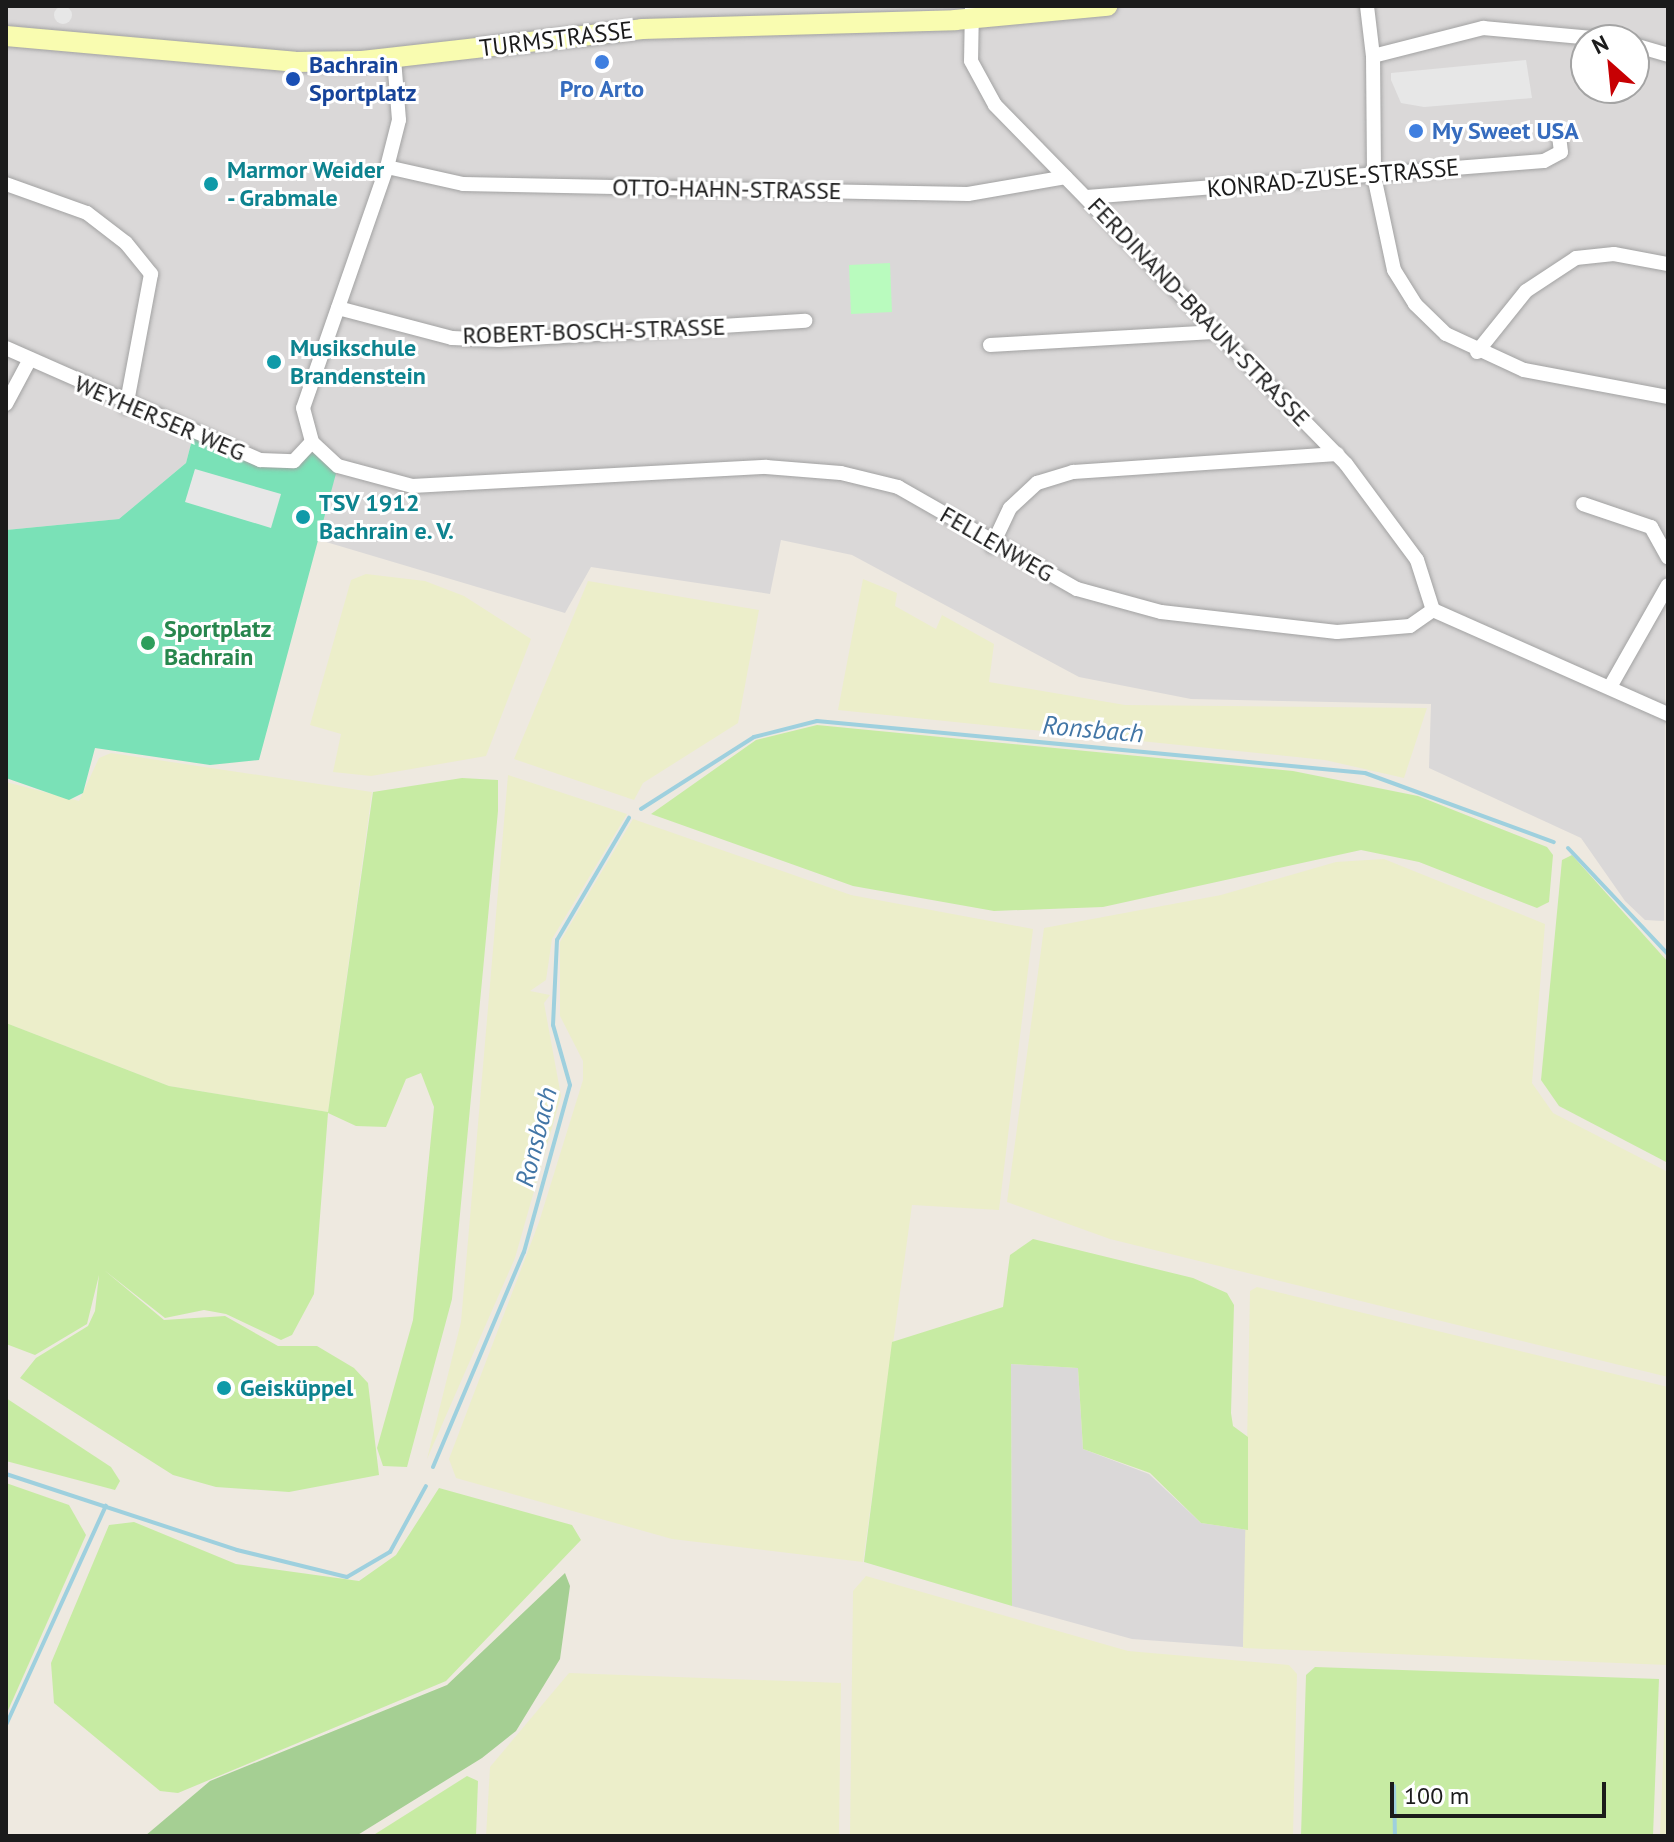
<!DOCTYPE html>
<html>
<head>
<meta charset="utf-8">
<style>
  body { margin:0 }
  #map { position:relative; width:1674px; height:1842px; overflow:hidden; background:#eee9e0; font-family:"PT Sans",sans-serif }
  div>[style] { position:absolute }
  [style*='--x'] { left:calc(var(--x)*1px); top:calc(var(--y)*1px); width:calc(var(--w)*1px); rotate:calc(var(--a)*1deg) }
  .residential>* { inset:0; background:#dad8d8 }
  .farmland>* { inset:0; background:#eceeca }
  .grass>* { inset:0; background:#c7eba3 }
  .forest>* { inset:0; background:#a5cf93 }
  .park>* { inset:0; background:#b9fbbe }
  .pitch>* { inset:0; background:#7ae1b7 }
  .parking>* { inset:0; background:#e7e7e7 }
  .round { border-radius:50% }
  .stream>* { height:4px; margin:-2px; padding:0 2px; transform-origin:2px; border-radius:2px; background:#9ed0de }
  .roads { filter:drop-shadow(0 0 2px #a2a2a2) drop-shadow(0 0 2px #a2a2a2) }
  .street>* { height:14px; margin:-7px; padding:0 7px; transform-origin:7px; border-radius:7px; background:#fff }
  .secondary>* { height:20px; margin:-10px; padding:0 10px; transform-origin:10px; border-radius:10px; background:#f9fcb0 }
  .dots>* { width:22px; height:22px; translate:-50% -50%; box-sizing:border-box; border:4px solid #fff; border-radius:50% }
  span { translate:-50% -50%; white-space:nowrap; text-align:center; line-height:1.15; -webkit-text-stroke:6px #fff; paint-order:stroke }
  .street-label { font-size:24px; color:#1b1b1b }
  .transit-label { font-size:24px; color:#164399; font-weight:700 }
  .left { translate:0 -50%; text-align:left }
  .shop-label { font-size:24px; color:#366cbe; font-weight:700 }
  .culture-label { font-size:24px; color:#0d838f; font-weight:700 }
  .leisure-label { font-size:24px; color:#27864d; font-weight:700 }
  .water-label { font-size:26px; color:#4276a6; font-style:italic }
  .frame { position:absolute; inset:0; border:8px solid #1b1b1b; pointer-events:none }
  .north { position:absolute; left:1570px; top:24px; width:80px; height:80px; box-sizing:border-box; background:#fff; border:2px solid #a4a4a4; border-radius:50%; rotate:333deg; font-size:22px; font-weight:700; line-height:32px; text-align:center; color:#1b1b1b }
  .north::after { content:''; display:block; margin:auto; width:28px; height:36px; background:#c70003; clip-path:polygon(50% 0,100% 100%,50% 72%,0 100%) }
  .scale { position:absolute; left:1390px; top:1782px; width:216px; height:36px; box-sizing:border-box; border:4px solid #1b1b1b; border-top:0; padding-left:10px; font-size:24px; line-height:28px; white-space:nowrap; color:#1b1b1b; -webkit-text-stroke:6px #fff; paint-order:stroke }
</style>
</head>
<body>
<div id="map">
  <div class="residential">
    <div style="clip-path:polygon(evenodd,6px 6px,1668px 6px,1664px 921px,1645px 920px,1625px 901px,1581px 838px,1429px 768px,1431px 704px,1191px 699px,1079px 677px,852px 555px,781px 540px,770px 594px,591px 567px,565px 613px,316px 539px,337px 466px,280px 463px,193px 436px,186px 463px,119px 519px,6px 530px,6px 6px,1586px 40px,1634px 40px,1634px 88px,1586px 88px,1586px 40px)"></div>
    <div style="clip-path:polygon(1011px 1364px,1078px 1368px,1083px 1449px,1149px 1474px,1201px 1523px,1248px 1530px,1243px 1647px,1132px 1639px,1012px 1606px)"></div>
  </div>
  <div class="farmland">
    <div style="clip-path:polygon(366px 574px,425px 581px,464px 596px,531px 639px,486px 756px,371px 776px,333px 772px,341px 734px,310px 725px,351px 580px)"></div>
    <div style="clip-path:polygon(863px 579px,897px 593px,895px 606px,936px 629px,942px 615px,994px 644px,989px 682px,1125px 705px,1427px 708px,1404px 778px,1325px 760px,838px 710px)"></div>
    <div style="clip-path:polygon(588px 581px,759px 610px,738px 723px,643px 783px,634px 800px,514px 759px)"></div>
    <div style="clip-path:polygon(111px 753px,372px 792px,328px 1112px,169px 1086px,6px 1023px,6px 782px,79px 801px,99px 758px)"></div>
    <div style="clip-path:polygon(508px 775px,627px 814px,552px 939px,546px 980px,530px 991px,550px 995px,544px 1003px,561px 1096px,515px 1258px,427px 1459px,461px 1322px)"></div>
    <div style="clip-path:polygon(633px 819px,851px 895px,1033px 929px,999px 1210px,912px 1205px,863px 1562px,672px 1539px,456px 1478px,449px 1459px,539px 1222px,583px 1080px,583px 1061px,560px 1016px,560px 942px)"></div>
    <div style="clip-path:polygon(1384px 859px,1545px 924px,1532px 1083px,1553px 1113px,1668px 1172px,1668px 1377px,1110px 1239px,1007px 1202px,1044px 928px,1221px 895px,1336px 862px)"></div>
    <div style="clip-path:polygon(1257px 1287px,1668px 1387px,1668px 1665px,1243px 1648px,1250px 1291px)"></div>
    <div style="clip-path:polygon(866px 1576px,1128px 1651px,1289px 1665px,1297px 1674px,1293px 1836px,850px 1836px,853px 1591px)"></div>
    <div style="clip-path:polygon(569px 1673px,841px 1683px,839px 1836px,486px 1836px,490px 1767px)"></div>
    <div style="clip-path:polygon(1668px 1683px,1668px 1836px,1660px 1836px,1666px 1686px)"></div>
  </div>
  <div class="grass">
    <div style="clip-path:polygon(817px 725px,1293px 771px,1418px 796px,1547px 847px,1553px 855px,1549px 902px,1537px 908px,1419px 862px,1361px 850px,1103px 907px,994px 911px,853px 886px,651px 814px,756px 740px)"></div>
    <div style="clip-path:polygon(462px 778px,498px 780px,498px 811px,452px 1299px,407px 1467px,383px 1466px,377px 1448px,413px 1320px,434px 1107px,421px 1073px,406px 1079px,386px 1127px,356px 1126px,328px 1113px,314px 1294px,292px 1335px,281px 1340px,226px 1314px,204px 1310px,165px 1318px,104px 1270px,164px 1320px,225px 1316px,278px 1346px,317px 1346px,354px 1368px,368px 1383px,379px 1475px,289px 1492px,216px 1487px,173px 1475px,20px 1378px,36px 1358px,88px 1326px,95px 1311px,99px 1275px,87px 1324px,35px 1355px,6px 1344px,6px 1023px,169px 1086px,328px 1112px,373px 792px)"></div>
    <div style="clip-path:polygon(1572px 855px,1668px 962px,1668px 1163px,1559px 1106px,1541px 1080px,1562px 860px)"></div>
    <div style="clip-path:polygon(1033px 1239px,1193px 1278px,1227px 1293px,1234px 1305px,1231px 1413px,1233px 1426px,1248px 1437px,1248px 1530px,1201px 1523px,1150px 1473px,1083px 1449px,1078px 1368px,1011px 1364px,1012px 1606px,864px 1562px,892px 1342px,1003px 1307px,1010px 1255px)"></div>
    <div style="clip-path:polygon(6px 1398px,111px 1467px,120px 1481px,115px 1490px,6px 1461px)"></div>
    <div style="clip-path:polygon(6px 1483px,69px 1505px,86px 1535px,6px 1715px)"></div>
    <div style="clip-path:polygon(439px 1488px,572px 1525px,581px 1540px,446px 1681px,178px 1793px,160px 1791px,54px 1703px,51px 1663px,109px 1525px,134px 1522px,236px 1564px,359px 1581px,396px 1555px)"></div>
    <div style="clip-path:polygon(1315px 1667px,1659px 1679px,1653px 1836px,1301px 1836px,1306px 1675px)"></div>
    <div style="clip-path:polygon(467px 1776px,478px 1781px,476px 1836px,372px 1836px)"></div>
  </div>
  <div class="forest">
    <div style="clip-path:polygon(565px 1573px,570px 1586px,560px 1659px,516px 1731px,482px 1758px,356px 1836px,145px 1836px,210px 1781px,447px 1685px)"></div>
  </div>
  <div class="park">
    <div style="clip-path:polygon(890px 263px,892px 312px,851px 314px,849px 265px)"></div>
  </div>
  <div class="pitch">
    <div style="clip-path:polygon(193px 436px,280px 463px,312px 442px,338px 466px,259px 760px,210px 765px,95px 748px,83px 793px,69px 800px,6px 778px,6px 530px,119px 519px,186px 463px)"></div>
  </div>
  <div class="parking">
    <div class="round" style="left:54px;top:6px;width:18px;height:18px"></div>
    <div style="clip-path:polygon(1526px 60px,1532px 98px,1424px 107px,1401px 103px,1391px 80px,1391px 73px)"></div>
    <div style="clip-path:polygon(195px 469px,281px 494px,271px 528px,185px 502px)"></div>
  </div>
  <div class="stream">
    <div style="--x:641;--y:809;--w:134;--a:-32.5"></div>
    <div style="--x:754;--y:737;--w:65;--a:-14.3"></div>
    <div style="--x:817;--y:721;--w:550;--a:5.42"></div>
    <div style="--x:1365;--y:773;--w:201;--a:20.1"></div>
    <div style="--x:1568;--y:848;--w:146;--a:46.7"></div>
    <div style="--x:433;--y:1467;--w:233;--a:-67.1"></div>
    <div style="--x:524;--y:1252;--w:173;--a:-74.6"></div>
    <div style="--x:570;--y:1085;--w:62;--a:-105.8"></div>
    <div style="--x:553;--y:1025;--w:85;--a:-87.3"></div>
    <div style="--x:557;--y:940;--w:142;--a:-59.5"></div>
    <div style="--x:6;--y:1474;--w:243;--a:18.2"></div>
    <div style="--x:237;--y:1550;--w:113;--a:13.8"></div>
    <div style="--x:347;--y:1577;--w:50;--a:-30.2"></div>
    <div style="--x:390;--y:1552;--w:75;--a:-61.4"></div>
    <div style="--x:6;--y:1725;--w:241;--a:-65.5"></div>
    <div style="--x:1394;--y:1786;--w:50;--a:88.9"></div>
  </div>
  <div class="roads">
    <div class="street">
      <div style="--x:972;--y:6;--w:55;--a:91"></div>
      <div style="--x:971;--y:61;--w:50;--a:61.4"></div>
      <div style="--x:995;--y:105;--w:502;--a:45.65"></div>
      <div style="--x:1346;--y:464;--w:119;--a:53.5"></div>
      <div style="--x:1417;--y:560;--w:52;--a:72.3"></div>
      <div style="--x:1367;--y:6;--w:50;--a:83.2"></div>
      <div style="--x:1373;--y:56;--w:114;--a:-14.3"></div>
      <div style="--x:1483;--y:28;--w:132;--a:5.2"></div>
      <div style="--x:1634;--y:45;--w:35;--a:16"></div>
      <div style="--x:1373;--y:56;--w:120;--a:89.5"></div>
      <div style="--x:1374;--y:176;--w:96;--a:78"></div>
      <div style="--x:1394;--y:270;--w:40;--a:58"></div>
      <div style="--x:1415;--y:304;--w:43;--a:44.1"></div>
      <div style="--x:1446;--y:334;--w:86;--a:24.8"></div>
      <div style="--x:1524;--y:370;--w:147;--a:10.6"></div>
      <div style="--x:394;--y:59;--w:61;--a:85.3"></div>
      <div style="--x:399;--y:120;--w:49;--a:104.3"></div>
      <div style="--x:387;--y:167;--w:255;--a:109.2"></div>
      <div style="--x:303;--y:408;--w:35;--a:75"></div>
      <div style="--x:312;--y:442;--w:35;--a:43"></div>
      <div style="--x:338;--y:466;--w:77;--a:15.1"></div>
      <div style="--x:412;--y:486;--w:355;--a:-3.1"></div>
      <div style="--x:766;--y:467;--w:75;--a:4.6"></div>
      <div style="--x:841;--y:473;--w:59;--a:13.8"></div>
      <div style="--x:898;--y:487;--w:206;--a:29.7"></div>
      <div style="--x:1077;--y:589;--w:87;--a:15.3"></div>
      <div style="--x:1161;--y:612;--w:177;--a:6.5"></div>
      <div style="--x:1337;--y:632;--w:73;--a:-4.7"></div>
      <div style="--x:1410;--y:626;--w:28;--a:-35"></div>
      <div style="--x:387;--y:167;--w:78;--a:12.6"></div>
      <div style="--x:463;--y:184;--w:505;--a:1.13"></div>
      <div style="--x:968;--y:194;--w:99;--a:-9.8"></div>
      <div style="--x:6;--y:184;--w:86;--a:19.7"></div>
      <div style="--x:87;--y:213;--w:49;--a:37.6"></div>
      <div style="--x:126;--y:243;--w:40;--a:51"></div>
      <div style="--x:151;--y:274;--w:135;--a:100.6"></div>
      <div style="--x:1087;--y:197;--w:458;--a:-4.5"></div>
      <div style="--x:1544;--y:161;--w:19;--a:-28"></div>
      <div style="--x:1561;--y:152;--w:16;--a:-97"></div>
      <div style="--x:338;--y:308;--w:118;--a:14.7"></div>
      <div style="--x:452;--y:338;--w:47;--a:2.4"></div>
      <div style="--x:499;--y:340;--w:307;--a:-3.6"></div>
      <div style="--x:990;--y:345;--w:228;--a:-3.3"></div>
      <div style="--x:6;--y:348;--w:278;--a:23.8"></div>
      <div style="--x:260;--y:460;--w:34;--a:2"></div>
      <div style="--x:294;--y:461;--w:26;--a:-47"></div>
      <div style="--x:1477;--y:352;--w:78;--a:-51.2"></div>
      <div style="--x:1526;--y:291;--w:60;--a:-33.4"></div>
      <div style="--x:1576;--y:258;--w:38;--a:-6"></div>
      <div style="--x:1614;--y:254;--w:55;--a:10.5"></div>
      <div style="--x:6;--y:404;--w:51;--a:-61.9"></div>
      <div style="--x:1583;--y:504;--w:72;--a:18.7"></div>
      <div style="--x:1651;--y:527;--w:35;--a:61"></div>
      <div style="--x:992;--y:546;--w:42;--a:-64.7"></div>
      <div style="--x:1010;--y:508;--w:37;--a:-43"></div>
      <div style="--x:1037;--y:483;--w:38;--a:-17"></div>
      <div style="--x:1073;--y:472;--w:265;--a:-3.9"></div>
      <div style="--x:1433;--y:610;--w:257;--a:23.9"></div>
      <div style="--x:1610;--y:687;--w:117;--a:-60.4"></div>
    </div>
    <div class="secondary">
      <div style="--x:6;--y:36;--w:290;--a:5.1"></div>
      <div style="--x:295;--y:62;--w:67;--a:-0.9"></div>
      <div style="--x:362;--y:61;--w:282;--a:-6.5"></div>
      <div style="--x:642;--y:29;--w:313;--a:-1.6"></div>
      <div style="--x:955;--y:20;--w:153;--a:-5.3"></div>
    </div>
  </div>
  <div class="dots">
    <div style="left:602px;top:62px;background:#3f7fe0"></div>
    <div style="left:293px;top:79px;background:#1a4fb4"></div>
    <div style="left:1416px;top:131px;background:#3f7fe0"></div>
    <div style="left:211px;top:184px;background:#0f9aa8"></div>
    <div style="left:274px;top:362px;background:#0f9aa8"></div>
    <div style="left:303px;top:517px;background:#0f9aa8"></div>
    <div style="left:148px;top:643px;background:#2e9e5b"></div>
    <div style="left:224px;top:1388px;background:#0f9aa8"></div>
  </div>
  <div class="street-label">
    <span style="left:556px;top:39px;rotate:-7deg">TURMSTRASSE</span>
    <span style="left:1333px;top:178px;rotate:-5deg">KONRAD-ZUSE-STRASSE</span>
    <span style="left:727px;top:189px;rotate:1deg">OTTO-HAHN-STRASSE</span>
    <span style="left:1199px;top:312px;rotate:46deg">FERDINAND-BRAUN-STRASSE</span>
    <span style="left:594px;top:331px;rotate:-2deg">ROBERT-BOSCH-STRASSE</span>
    <span style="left:160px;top:418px;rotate:23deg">WEYHERSER WEG</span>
    <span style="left:997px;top:544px;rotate:30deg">FELLENWEG</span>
  </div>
  <div class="transit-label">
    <span class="left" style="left:309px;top:79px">Bachrain<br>Sportplatz</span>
  </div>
  <div class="shop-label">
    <span style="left:602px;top:89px">Pro Arto</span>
    <span class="left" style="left:1432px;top:131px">My Sweet USA</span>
  </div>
  <div class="culture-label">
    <span class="left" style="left:227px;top:184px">Marmor Weider<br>- Grabmale</span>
    <span class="left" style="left:290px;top:362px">Musikschule<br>Brandenstein</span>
    <span class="left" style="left:319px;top:517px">TSV 1912<br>Bachrain e. V.</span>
    <span class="left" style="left:240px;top:1388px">Geisküppel</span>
  </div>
  <div class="leisure-label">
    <span class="left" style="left:164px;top:643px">Sportplatz<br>Bachrain</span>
  </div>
  <div class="water-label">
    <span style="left:1093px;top:729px;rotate:5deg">Ronsbach</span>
    <span style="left:536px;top:1137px;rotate:-76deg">Ronsbach</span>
  </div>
  <div class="frame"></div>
  <div class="north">N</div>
  <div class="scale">100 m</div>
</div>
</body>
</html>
